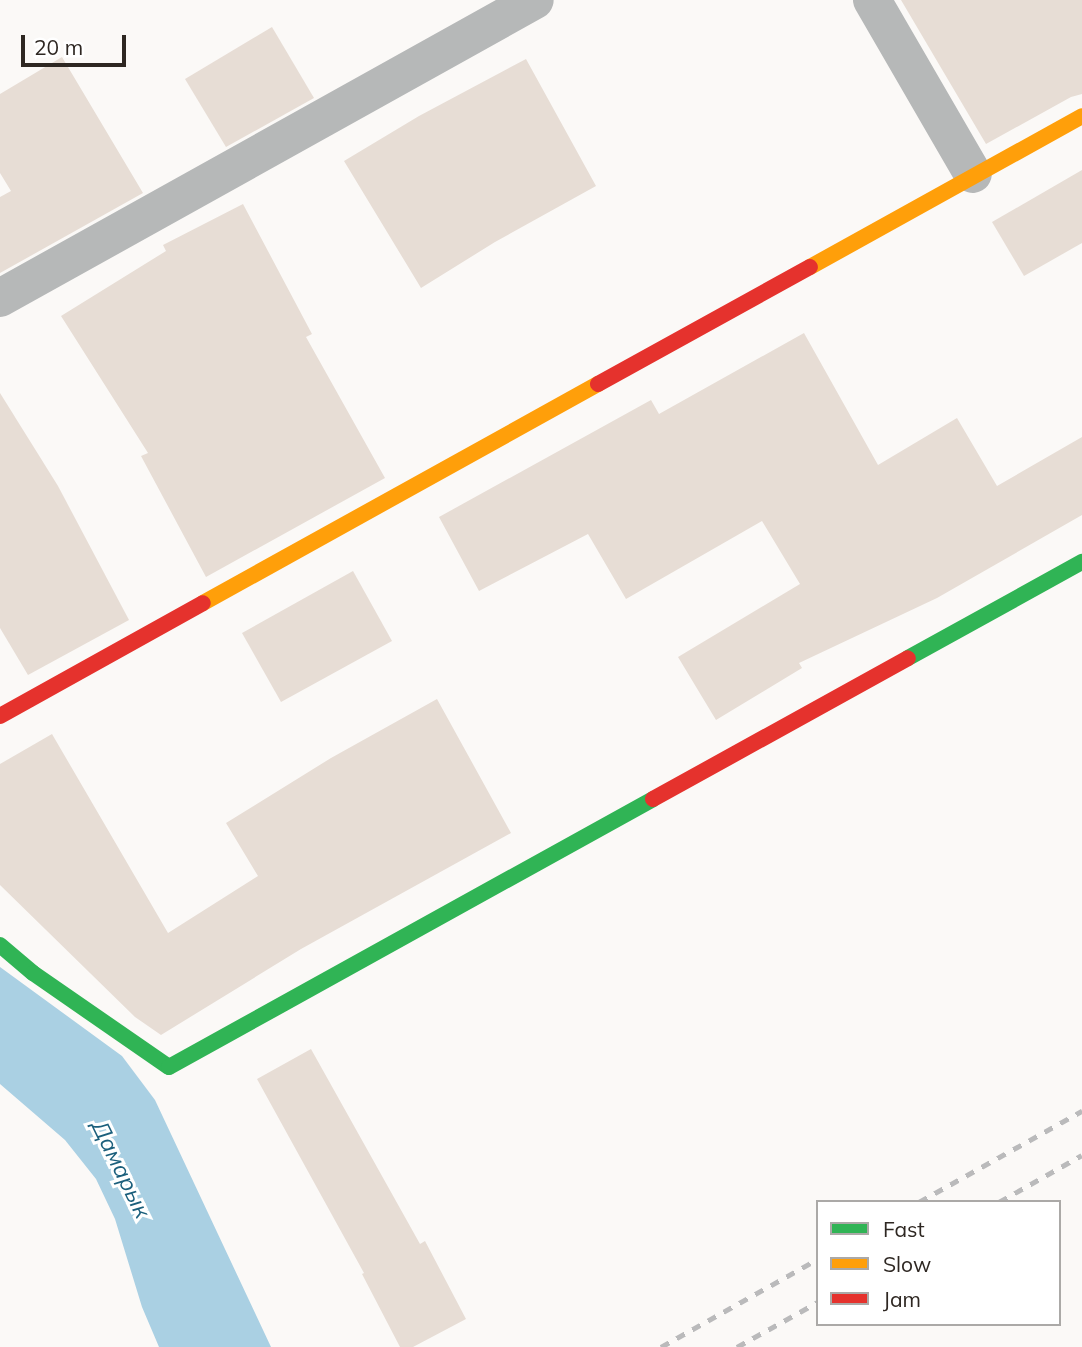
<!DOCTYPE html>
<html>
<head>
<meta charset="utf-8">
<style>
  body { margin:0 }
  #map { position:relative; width:1082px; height:1347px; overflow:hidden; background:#fbf9f7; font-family:Mulish,sans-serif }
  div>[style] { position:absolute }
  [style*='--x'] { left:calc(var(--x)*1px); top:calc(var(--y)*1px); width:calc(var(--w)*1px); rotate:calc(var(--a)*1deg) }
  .water>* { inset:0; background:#aad0e3 }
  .building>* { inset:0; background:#e7ddd5 }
  .street>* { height:38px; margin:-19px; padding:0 19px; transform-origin:19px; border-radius:19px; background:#b6b8b8 }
  .fast>* { height:16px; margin:-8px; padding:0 8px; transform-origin:8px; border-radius:8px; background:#30b455 }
  .slow>* { height:16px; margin:-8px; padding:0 8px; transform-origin:8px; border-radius:8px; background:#ff9f0a }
  .jam>* { height:16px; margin:-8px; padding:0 8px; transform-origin:8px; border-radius:8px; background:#e5322d }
  .rail>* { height:5px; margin-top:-2.5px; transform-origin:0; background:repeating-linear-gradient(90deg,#bababb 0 9px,transparent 0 18px) }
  span { translate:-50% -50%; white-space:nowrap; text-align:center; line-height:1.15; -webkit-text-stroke:6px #fff; paint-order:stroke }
  .water-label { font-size:23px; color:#1b5f7c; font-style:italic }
  .legend { position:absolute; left:816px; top:1200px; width:245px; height:126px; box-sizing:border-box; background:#fff; border:2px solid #aba9a7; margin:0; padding:9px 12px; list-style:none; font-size:21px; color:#2e2722 }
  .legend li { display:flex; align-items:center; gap:14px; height:35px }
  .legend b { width:35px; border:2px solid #aba9a7 }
  .scale { position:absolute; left:21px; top:35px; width:105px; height:32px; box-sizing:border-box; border:4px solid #2e2722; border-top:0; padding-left:9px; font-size:21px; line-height:24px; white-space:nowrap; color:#2e2722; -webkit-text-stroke:5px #fff; paint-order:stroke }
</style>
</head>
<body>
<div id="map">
  <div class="water">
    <div style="clip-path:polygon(0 967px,122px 1056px,155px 1100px,271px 1347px,159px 1347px,142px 1307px,115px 1219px,96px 1179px,65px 1140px,0 1084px)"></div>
  </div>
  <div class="building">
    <div style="clip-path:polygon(901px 0,1082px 0,1082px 94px,1071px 97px,986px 144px)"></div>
    <div style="clip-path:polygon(272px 27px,314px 98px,226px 147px,185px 79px)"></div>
    <div style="clip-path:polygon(62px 57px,143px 193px,0 273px,0 197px,11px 191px,0 173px,0 94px)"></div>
    <div style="clip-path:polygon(526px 59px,596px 186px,495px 242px,421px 288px,344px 161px,419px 116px)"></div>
    <div style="clip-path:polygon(1082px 170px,1082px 243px,1024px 276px,992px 222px)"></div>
    <div style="clip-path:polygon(243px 204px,312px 334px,306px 337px,385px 478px,206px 577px,141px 456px,148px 453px,61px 316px,166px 251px,163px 245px)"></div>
    <div style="clip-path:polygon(804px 333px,878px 465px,957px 418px,997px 486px,1082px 437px,1082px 515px,937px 598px,799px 663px,802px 668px,716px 720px,678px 657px,800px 584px,762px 521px,626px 599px,588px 534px,479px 591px,439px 517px,651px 400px,659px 414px)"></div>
    <div style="clip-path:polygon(0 393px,58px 486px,129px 620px,28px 675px,0 628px)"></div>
    <div style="clip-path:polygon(353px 571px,392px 641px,281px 702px,242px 633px)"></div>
    <div style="clip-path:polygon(437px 699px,511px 833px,301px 949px,161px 1035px,135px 1017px,0 885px,0 764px,52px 734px,168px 933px,258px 876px,226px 823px,331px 758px)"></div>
    <div style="clip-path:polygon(311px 1049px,420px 1244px,425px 1241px,466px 1319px,413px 1347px,400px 1347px,362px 1274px,364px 1273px,257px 1079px)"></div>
  </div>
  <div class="street">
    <div style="--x:872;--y:0;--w:201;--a:59.9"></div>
    <div style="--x:0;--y:298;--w:612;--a:-29.12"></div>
  </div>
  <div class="fast">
    <div style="--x:908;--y:658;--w:199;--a:-28.9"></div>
    <div style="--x:0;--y:945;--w:43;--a:40.3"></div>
    <div style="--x:33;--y:973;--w:165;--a:34.7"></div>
    <div style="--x:169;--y:1067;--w:553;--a:-28.97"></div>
  </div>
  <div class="slow">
    <div style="--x:810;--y:267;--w:311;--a:-29"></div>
    <div style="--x:203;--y:603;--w:452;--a:-29"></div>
  </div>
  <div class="jam">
    <div style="--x:598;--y:384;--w:242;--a:-28.9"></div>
    <div style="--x:0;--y:716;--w:232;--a:-29.1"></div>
    <div style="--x:653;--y:799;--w:291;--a:-28.9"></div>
  </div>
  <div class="rail">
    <div style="--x:919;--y:1202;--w:187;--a:-29.2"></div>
    <div style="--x:999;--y:1202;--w:95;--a:-29.5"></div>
    <div style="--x:661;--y:1347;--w:180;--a:-29.3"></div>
    <div style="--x:737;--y:1347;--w:93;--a:-29.1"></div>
  </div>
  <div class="water-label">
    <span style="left:121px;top:1169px;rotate:64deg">Дамарык</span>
  </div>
  <ul class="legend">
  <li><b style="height:9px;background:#30b455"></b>Fast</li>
  <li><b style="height:9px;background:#ff9f0a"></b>Slow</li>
  <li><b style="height:9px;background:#e5322d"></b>Jam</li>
  </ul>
  <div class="scale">20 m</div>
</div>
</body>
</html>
